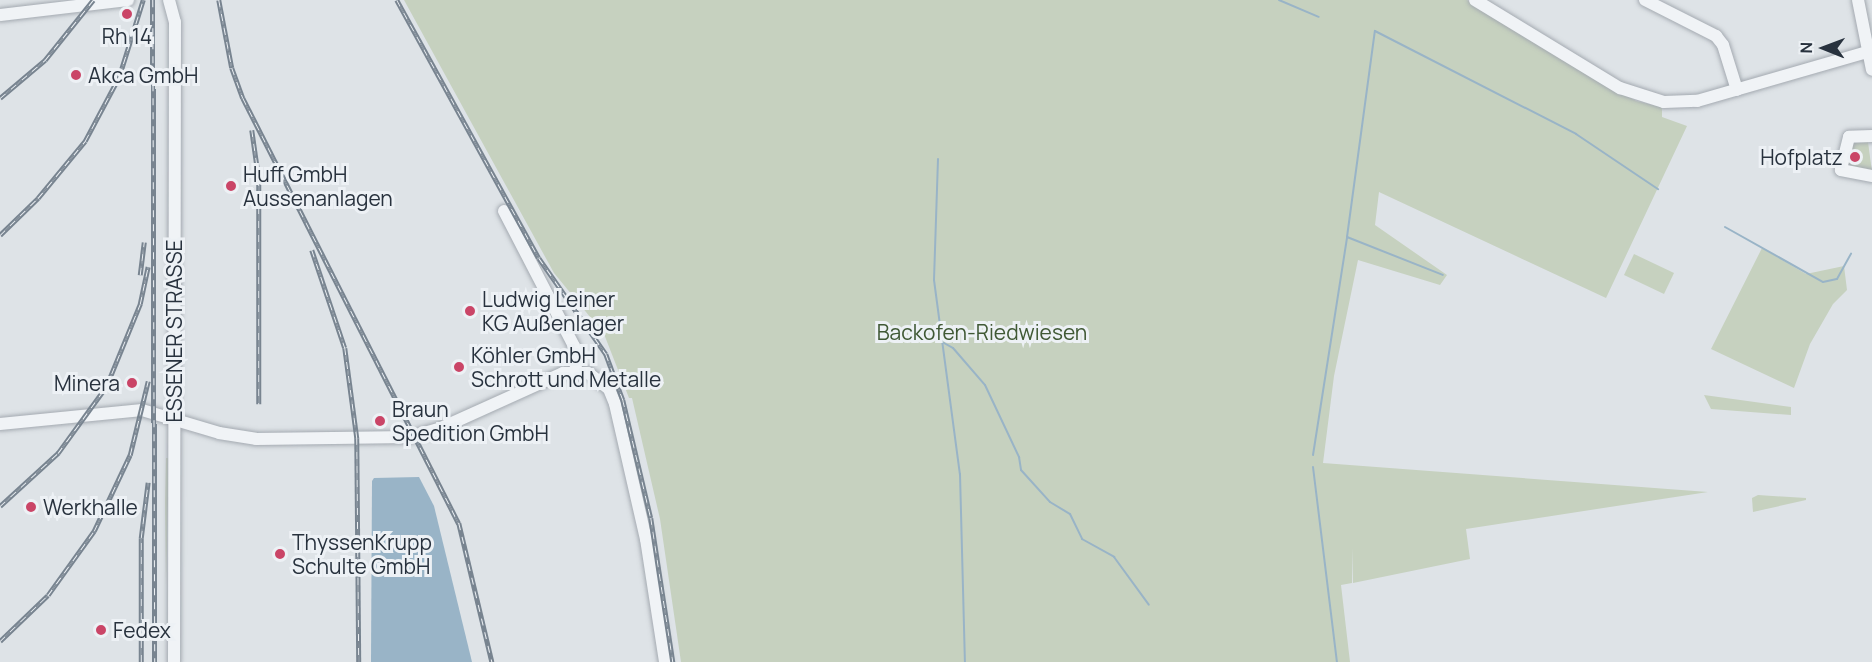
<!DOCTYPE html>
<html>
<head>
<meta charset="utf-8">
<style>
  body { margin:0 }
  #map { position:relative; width:1872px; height:662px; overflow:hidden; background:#dee3e7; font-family:Manrope,sans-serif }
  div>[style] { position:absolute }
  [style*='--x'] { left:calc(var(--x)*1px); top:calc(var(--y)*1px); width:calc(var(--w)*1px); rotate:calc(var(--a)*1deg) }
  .green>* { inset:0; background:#c6d1bf }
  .water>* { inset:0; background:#99b4c7 }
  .stream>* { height:2px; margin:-1px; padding:0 1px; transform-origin:1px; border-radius:1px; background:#99b4c7 }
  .roads { filter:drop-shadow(0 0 2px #a4aab1) drop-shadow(0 0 2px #a4aab1) }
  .minor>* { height:12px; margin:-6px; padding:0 6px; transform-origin:6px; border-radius:6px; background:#f0f3f6 }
  .rail>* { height:4.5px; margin-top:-2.25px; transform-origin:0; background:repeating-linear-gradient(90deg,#edf1f5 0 7px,#788490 0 14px); box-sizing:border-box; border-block:2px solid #788490 }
  .dots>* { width:16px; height:16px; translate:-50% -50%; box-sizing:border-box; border:3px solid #edf1f5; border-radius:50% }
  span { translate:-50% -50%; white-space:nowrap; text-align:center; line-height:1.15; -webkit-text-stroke:6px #edf1f5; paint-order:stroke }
  .poi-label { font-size:21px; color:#28323e }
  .left { translate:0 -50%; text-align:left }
  .right { translate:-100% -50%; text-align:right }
  .street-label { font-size:21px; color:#28323e }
  .park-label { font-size:21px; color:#405935 }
  .north { position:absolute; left:1794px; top:18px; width:60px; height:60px; -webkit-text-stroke:4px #edf1f5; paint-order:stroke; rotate:271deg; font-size:16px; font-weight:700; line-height:24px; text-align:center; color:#28323e }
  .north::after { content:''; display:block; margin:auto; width:21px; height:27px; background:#28323e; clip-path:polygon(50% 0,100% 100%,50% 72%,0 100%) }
</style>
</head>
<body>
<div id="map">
  <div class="green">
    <div style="clip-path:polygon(404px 0,1467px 0,1636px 101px,1662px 107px,1662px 117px,1687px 126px,1606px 298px,1379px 192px,1375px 225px,1447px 275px,1440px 285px,1358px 260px,1334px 376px,1323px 463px,1708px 492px,1466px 529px,1470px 559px,1353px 583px,1353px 548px,1352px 583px,1341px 585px,1350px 662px,681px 662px,660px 519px,632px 398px,629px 398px,604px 334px,554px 273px)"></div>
    <div style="clip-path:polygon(1868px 142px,1872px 172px,1848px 167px,1850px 143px)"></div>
    <div style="clip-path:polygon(1762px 248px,1806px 274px,1844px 266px,1847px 290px,1833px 304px,1810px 344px,1794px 388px,1711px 349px)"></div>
    <div style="clip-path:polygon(1634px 254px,1674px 273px,1664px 294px,1624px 275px)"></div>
    <div style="clip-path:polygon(1704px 395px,1791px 407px,1791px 415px,1711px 409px)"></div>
    <div style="clip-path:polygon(166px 458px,169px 458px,166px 585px,165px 502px)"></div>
    <div style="clip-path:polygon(1758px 495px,1806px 498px,1806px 500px,1753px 512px,1752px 498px)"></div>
  </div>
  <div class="water">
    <div style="clip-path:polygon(419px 477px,434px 506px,472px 662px,371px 662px,372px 481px,374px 478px)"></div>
  </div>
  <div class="stream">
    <div style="--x:1279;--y:0;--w:43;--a:23"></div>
    <div style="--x:938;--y:159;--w:121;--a:91.9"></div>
    <div style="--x:934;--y:280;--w:196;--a:82.4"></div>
    <div style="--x:960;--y:474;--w:188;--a:88.5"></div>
    <div style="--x:1725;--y:227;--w:112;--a:29.3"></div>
    <div style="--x:1823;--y:282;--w:14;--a:-12"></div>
    <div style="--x:1837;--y:279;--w:29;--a:-61"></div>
    <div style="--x:1347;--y:237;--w:208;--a:-82.3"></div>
    <div style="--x:1375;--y:31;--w:226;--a:27.1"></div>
    <div style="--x:1576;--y:134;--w:99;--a:33.9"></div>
    <div style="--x:944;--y:343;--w:10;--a:29"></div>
    <div style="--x:953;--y:348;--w:49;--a:49.1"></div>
    <div style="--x:985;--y:385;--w:80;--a:64.7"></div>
    <div style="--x:1019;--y:457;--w:13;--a:81"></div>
    <div style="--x:1021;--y:470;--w:43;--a:47.8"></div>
    <div style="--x:1050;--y:502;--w:23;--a:31"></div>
    <div style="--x:1070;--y:514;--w:28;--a:64"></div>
    <div style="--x:1082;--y:539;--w:37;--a:29"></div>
    <div style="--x:1114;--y:557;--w:59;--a:53.9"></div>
    <div style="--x:1313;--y:455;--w:221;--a:-81.1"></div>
    <div style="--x:1347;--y:237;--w:103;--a:21.6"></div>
    <div style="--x:1313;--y:467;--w:196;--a:83"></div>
  </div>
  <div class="roads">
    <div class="minor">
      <div style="--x:169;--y:0;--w:23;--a:75"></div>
      <div style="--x:175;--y:22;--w:640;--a:90.09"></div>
      <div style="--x:1475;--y:0;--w:170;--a:31.3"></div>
      <div style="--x:1620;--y:88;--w:46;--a:17.7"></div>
      <div style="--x:1664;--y:102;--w:33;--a:-2"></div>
      <div style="--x:1697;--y:101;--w:177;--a:-16.1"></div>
      <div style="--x:1645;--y:0;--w:80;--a:26.9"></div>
      <div style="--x:1716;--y:36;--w:11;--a:52"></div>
      <div style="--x:1723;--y:45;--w:47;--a:72.7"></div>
      <div style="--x:1858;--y:0;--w:71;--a:78.7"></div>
      <div style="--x:0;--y:15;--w:129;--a:-6.7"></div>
      <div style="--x:1872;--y:136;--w:23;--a:178"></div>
      <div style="--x:1849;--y:137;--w:34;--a:104"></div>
      <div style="--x:1841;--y:170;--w:32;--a:11"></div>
      <div style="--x:504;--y:211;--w:152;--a:62.6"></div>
      <div style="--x:574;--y:346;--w:25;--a:85"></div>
      <div style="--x:0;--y:424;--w:143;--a:-5.6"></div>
      <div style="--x:142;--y:410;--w:80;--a:16.6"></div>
      <div style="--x:219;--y:433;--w:37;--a:9"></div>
      <div style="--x:256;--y:439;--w:154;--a:-0.7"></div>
      <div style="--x:410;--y:437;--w:32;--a:-16"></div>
      <div style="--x:441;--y:428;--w:134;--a:-24.3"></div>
      <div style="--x:563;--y:373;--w:25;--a:0"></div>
      <div style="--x:588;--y:373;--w:26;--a:37"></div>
      <div style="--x:609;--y:389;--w:16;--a:68"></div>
      <div style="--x:615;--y:404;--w:139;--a:77.1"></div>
      <div style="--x:646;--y:539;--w:124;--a:81.2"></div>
    </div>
  </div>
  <div class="rail">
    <div style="--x:153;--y:0;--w:662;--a:89.83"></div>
    <div style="--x:219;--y:0;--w:69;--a:79.2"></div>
    <div style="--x:232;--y:68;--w:32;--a:70"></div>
    <div style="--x:243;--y:98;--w:477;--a:63.1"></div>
    <div style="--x:459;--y:523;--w:143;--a:76.6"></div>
    <div style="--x:397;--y:0;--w:294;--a:61.2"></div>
    <div style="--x:539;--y:258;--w:117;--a:55.1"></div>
    <div style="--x:606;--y:354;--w:49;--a:69.7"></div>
    <div style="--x:623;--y:400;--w:121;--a:76.7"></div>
    <div style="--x:651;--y:518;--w:146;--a:81.3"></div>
    <div style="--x:0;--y:98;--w:59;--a:-40.2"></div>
    <div style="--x:45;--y:60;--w:77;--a:-51.3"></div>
    <div style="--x:252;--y:130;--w:49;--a:81.9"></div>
    <div style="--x:259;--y:179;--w:225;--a:90"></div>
    <div style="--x:0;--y:235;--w:53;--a:-44.2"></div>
    <div style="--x:38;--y:198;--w:74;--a:-50.5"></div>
    <div style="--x:85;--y:141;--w:72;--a:-62"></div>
    <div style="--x:119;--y:77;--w:81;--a:-72.7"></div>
    <div style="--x:312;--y:250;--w:103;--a:71.4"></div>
    <div style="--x:345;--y:348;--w:91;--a:82.4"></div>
    <div style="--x:357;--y:438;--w:224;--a:89.5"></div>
    <div style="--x:140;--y:275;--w:33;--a:-83"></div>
    <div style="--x:0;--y:506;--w:79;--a:-42.4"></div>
    <div style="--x:58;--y:453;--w:82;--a:-54"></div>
    <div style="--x:106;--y:387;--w:90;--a:-67.7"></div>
    <div style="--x:140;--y:304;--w:38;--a:-78"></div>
    <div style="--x:0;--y:641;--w:66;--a:-43.8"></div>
    <div style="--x:48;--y:595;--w:79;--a:-54.3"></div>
    <div style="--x:94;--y:531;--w:84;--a:-64.7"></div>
    <div style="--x:130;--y:455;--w:76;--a:-76.3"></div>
    <div style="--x:141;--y:662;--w:124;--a:-90"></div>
    <div style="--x:141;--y:538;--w:56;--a:-82.9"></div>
  </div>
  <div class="dots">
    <div style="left:127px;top:14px;background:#ca4567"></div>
    <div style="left:76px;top:75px;background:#ca4567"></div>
    <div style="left:1855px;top:157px;background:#ca4567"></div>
    <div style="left:231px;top:186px;background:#ca4567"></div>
    <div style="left:470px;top:311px;background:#ca4567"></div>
    <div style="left:459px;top:367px;background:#ca4567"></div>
    <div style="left:132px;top:383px;background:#ca4567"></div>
    <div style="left:380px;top:421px;background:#ca4567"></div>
    <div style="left:31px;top:507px;background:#ca4567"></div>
    <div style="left:280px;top:554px;background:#ca4567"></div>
    <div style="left:101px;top:630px;background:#ca4567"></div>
  </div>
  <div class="poi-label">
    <span style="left:127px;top:36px">Rh 14</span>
    <span class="left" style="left:88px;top:75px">Akca GmbH</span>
    <span class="right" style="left:1843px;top:157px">Hofplatz</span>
    <span class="left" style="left:243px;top:186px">Huff GmbH<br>Aussenanlagen</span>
    <span class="left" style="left:482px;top:311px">Ludwig Leiner<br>KG Außenlager</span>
    <span class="left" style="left:471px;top:367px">Köhler GmbH<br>Schrott und Metalle</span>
    <span class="right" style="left:120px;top:383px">Minera</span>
    <span class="left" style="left:392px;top:421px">Braun<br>Spedition GmbH</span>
    <span class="left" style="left:43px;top:507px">Werkhalle</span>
    <span class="left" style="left:292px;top:554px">ThyssenKrupp<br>Schulte GmbH</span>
    <span class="left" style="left:113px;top:630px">Fedex</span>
  </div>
  <div class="street-label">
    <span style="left:174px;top:331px;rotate:-90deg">ESSENER STRASSE</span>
  </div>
  <div class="park-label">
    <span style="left:982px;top:332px">Backofen-Riedwiesen</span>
  </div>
  <div class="north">N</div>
</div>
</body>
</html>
